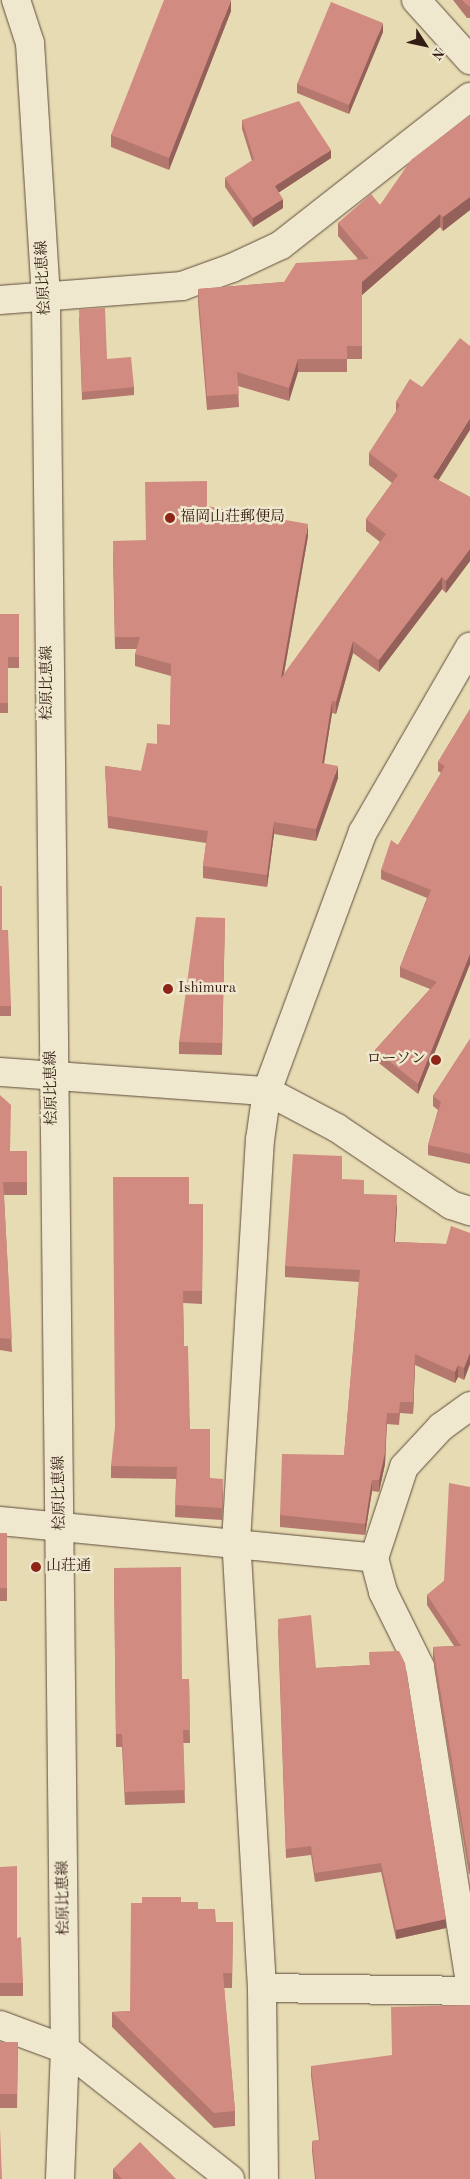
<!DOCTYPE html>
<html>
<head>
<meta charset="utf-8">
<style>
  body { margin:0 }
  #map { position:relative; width:470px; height:2179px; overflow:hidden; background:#e7dbb3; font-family:"Old Standard TT","Noto Serif JP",serif }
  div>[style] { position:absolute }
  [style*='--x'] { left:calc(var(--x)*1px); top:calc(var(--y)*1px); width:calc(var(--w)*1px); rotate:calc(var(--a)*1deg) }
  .roads { filter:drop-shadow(0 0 1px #5f4c3b) drop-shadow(0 0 1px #5f4c3b) }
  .street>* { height:28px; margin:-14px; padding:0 14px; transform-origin:14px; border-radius:14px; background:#efe8ce }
  .secondary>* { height:28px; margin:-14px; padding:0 14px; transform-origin:14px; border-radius:14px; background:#efe8ce }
  .wall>* { inset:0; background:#b5786e }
  .shaded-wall>* { inset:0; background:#93615a }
  .building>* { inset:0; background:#d28b80 }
  .dots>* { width:14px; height:14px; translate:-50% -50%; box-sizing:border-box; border:2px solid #efe8ce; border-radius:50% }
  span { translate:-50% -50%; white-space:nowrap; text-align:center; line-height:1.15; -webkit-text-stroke:5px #efe8ce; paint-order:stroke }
  .street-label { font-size:15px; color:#321c13 }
  .poi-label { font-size:15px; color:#321c13 }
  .left { translate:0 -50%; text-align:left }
  .right { translate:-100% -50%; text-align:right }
  .north { position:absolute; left:400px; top:20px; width:50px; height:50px; -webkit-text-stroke:4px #efe8ce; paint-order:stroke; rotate:125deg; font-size:14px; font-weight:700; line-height:20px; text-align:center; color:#321c13 }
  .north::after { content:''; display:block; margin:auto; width:18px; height:22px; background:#321c13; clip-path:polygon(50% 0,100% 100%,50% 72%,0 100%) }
</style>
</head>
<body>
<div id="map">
  <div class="roads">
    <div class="street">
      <div style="--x:416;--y:0;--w:81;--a:48"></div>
      <div style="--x:0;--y:300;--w:183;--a:-4.4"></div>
      <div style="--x:182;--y:286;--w:53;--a:-19.8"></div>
      <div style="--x:232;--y:268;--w:54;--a:-25.1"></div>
      <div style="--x:281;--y:245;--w:240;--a:-38.1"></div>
      <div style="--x:470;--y:1406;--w:36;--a:144"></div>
      <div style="--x:441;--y:1427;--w:54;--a:132.8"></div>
      <div style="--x:404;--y:1467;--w:96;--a:108.2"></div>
      <div style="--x:374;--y:1558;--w:35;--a:75"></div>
      <div style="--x:383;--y:1592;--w:84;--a:63.7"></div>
      <div style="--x:420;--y:1667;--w:318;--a:81"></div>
      <div style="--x:0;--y:1521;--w:376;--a:5.6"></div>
      <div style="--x:262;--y:1988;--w:208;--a:0.8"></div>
    </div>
    <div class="secondary">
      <div style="--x:16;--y:0;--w:45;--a:72"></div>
      <div style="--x:30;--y:43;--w:257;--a:86.4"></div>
      <div style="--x:46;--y:300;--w:1749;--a:89.38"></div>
      <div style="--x:65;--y:2049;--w:130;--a:92.2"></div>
      <div style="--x:0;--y:1072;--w:268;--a:4.1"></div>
      <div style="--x:267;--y:1091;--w:79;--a:27.9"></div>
      <div style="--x:337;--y:1128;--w:138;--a:34"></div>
      <div style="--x:451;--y:1205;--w:20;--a:18"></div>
      <div style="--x:0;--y:2025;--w:69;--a:20.3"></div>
      <div style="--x:65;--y:2049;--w:210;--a:38.2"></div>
      <div style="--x:264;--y:2179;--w:191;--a:-90.6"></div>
      <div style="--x:262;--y:1988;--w:447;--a:-93.3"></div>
      <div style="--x:236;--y:1542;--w:403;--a:-86.6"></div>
      <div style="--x:260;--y:1140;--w:49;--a:-81.9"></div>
      <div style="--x:267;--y:1091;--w:276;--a:-69.7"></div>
      <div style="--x:363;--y:832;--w:214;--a:-60"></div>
    </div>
  </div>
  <div class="wall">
    <div style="clip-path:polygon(453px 0,470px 0,470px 18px,467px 18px)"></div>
    <div style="clip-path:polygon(231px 11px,169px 170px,111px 147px,111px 135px)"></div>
    <div style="clip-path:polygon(383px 32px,349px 114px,297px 93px,297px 84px)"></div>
    <div style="clip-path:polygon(470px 115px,470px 210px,443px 231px,440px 227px,362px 295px,362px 359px,347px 359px,347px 372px,298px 372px,289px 401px,238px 386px,239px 407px,207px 410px,198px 302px,198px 289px,284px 282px,358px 259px,338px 236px,338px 223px,380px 205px)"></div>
    <div style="clip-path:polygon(242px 120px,331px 158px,278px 193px,283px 208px,253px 227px,225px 187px,225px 178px,252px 161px,242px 129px)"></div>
    <div style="clip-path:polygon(79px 316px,107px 359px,134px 387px,134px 395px,82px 400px)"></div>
    <div style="clip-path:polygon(410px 379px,438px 480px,470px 497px,470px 561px,446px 593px,442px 589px,379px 672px,353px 653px,336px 714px,332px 713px,324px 763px,338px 778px,316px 841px,274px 834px,267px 887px,203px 878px,203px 866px,206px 843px,108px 828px,105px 766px,141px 771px,157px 744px,170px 725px,171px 676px,135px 666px,135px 654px,137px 649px,115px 649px,113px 553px,145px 540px,207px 506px,308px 536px,284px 674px,380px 542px,366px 531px,366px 519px,392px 483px,369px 465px,369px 453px,396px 412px,396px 402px)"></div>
    <div style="clip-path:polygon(0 614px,19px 614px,19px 668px,8px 668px,8px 713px,0 713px)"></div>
    <div style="clip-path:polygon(470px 709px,470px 964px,418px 1094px,375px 1060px,375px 1050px,430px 989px,400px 977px,400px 967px,427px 898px,381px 879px,381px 870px,398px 845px,441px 773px,438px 771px,438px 762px)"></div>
    <div style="clip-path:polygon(0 886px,2px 930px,11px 1006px,11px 1016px,0 1016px)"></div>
    <div style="clip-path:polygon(225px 918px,222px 1055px,179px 1054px,179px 1042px)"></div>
    <div style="clip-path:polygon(470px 1039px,470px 1164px,428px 1155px,428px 1145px,438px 1110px,433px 1106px,433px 1096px)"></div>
    <div style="clip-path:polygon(0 1095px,10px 1151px,27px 1151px,27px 1195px,4px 1195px,12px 1352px,0 1350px)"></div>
    <div style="clip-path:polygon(342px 1179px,364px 1194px,397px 1206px,395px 1242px,446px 1244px,470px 1233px,470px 1364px,464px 1380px,458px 1377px,455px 1383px,415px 1365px,413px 1414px,400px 1413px,399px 1425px,387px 1424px,385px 1464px,379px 1492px,372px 1491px,365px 1535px,280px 1527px,280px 1515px,344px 1455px,359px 1282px,285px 1277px,285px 1266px)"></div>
    <div style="clip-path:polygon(189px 1204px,203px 1204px,202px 1304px,183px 1303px,184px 1346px,190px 1429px,210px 1478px,223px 1491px,222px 1520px,175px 1517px,176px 1479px,111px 1478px,111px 1466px)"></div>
    <div style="clip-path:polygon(470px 1487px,470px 1874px,469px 1874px,433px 1658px,433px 1647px,454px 1646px,427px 1605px,427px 1595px,444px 1581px)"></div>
    <div style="clip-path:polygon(0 1533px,7px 1533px,7px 1601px,0 1601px)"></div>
    <div style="clip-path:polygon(114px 1568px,182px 1679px,189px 1679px,190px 1743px,183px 1743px,185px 1803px,125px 1805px,122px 1747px,116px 1747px)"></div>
    <div style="clip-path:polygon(278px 1627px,316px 1668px,370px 1665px,369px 1652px,446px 1928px,396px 1939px,381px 1872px,315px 1882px,311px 1855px,286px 1858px)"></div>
    <div style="clip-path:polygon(0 1867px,17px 1938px,23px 1983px,23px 1996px,0 1996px)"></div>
    <div style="clip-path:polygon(181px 1902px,198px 1909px,216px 1922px,233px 1922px,232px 1988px,224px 1988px,235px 2111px,235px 2126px,214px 2128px,112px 2027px,112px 2012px,130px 2011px)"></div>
    <div style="clip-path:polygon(0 2042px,18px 2042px,17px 2108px,0 2108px)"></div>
    <div style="clip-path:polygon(311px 2066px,470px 2179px,315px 2179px,312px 2151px,312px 2141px,319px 2140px,311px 2076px)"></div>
    <div style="clip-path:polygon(113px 2169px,176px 2179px,113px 2179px)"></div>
  </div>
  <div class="shaded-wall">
    <div style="clip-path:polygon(231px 0,231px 11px,169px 170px,169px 158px)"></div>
    <div style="clip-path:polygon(383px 23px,383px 32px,349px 114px,349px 105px)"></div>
    <div style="clip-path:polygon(331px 150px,331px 158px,275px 195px,275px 186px)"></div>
    <div style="clip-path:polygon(470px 197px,470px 210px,443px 231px,443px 217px)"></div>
    <div style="clip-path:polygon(283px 199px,283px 208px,253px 227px,253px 218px)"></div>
    <div style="clip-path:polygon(440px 214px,440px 227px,362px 295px,362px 359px,362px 282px)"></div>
    <div style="clip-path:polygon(298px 359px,298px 372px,289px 401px,289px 388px)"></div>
    <div style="clip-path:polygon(470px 418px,470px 430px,433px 489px,433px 477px)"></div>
    <div style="clip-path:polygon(308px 524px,308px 536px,281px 690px,281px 678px)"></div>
    <div style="clip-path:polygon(470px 549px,470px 561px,446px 593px,446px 581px)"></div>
    <div style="clip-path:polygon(442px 577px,442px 589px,379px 672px,379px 660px)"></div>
    <div style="clip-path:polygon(353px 641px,353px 653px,336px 714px,336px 702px)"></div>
    <div style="clip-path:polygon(332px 701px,332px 713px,322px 775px,322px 763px)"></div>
    <div style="clip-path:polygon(338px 766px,338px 778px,316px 841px,316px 829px)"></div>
    <div style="clip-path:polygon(274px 822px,274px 834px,267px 887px,267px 875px)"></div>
    <div style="clip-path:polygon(470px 954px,470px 964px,418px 1094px,418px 1084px)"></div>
    <div style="clip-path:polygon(397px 1195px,397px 1206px,394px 1254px,394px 1242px)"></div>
    <div style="clip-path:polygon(470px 1353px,470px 1364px,464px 1380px,464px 1368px)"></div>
    <div style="clip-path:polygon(415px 1354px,415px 1365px,413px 1414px,413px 1402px)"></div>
    <div style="clip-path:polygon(458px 1365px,458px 1377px,455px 1383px,455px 1372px)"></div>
    <div style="clip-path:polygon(387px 1413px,385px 1464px,379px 1492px,379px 1480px)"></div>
    <div style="clip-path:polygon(223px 1479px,223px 1491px,222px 1520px,222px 1508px)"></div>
    <div style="clip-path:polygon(372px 1480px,372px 1491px,365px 1535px,365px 1524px)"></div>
    <div style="clip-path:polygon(446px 1919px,446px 1928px,396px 1939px,396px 1930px)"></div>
  </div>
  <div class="building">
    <div style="clip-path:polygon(164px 0,231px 0,169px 158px,111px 135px)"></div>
    <div style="clip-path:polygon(462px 0,470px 0,470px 6px,467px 5px)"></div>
    <div style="clip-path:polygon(331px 2px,383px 23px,349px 105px,297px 84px)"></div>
    <div style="clip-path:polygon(299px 101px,331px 150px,275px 186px,283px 199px,253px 218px,225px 178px,254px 159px,242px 120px)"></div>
    <div style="clip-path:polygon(470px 115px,470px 197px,443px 217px,440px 214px,362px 282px,362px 346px,347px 346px,347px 359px,298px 359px,289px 388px,237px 372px,239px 394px,207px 396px,198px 289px,284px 282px,296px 263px,369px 259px,338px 223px,371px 194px,380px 205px,411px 160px)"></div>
    <div style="clip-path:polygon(105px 308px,107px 359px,131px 357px,134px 387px,82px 392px,79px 309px)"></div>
    <div style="clip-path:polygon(460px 338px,470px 346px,470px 418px,433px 477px,470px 497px,470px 549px,446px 581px,442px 577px,379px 660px,353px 641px,336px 702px,332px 701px,322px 763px,338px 766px,316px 829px,274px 822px,267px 875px,203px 866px,208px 831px,108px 816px,105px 766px,141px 771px,147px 743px,157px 744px,157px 724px,170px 725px,171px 664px,135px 654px,140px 637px,115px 637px,113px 541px,146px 540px,145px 482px,207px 481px,207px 506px,308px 524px,281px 678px,386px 534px,366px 519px,398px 475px,369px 453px,400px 405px,396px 402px,410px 379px,422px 387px)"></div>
    <div style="clip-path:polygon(0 614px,19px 614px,19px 657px,8px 657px,8px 703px,0 703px)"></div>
    <div style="clip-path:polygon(470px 709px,470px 954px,418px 1084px,375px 1050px,437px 982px,400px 967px,431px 890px,381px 870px,391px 840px,398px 845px,445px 766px,438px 762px)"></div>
    <div style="clip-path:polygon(0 886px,2px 886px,2px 930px,8px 930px,11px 1006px,0 1006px)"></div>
    <div style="clip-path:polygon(196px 917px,225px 918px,222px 1043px,179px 1042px)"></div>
    <div style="clip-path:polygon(470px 1039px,470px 1154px,428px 1145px,441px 1102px,433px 1096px)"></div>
    <div style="clip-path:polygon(0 1095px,11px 1105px,10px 1151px,27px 1151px,27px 1182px,3px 1182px,12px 1339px,0 1338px)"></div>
    <div style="clip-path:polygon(293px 1154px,342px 1156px,342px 1179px,364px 1180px,364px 1194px,397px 1195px,394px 1242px,446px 1244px,451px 1226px,470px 1233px,470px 1353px,464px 1368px,458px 1365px,455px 1372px,415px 1354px,413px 1402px,400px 1402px,399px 1413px,387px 1413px,385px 1453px,379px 1480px,372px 1480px,365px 1524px,280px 1515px,282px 1454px,344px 1455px,360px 1270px,285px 1266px)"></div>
    <div style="clip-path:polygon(113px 1177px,189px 1177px,189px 1204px,203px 1204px,202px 1291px,183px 1291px,184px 1346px,188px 1346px,190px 1429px,210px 1429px,210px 1478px,223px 1479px,222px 1508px,175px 1505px,177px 1467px,111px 1466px,115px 1427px)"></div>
    <div style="clip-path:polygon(449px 1483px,470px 1487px,470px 1863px,469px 1863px,433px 1647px,461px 1646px,427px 1595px,444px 1581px)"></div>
    <div style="clip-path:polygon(0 1533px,7px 1533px,7px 1588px,0 1588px)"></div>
    <div style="clip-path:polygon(181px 1567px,182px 1679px,189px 1679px,190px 1730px,183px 1730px,185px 1790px,125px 1792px,122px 1734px,116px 1734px,114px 1568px)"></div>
    <div style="clip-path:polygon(311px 1615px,316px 1668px,370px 1665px,369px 1652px,399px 1651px,405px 1663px,446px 1919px,396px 1930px,381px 1863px,315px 1873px,311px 1846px,286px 1849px,278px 1619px)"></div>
    <div style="clip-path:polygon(17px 1866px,17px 1938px,21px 1937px,23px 1983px,0 1983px,0 1867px)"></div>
    <div style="clip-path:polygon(142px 1897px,181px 1897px,181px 1902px,198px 1902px,198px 1909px,215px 1909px,216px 1922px,233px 1922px,232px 1973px,223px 1973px,235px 2111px,214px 2113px,112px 2012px,130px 2011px,131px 1903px,142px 1903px)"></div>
    <div style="clip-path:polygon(470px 2005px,470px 2179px,316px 2179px,312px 2141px,320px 2140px,311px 2066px,392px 2055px,391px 2007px)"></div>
    <div style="clip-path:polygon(0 2042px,18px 2042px,17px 2094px,0 2094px)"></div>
    <div style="clip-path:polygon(0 2128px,2px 2179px,0 2179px)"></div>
    <div style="clip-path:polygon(140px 2142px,176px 2179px,122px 2179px,113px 2169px)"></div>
  </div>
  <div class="dots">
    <div style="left:170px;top:518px;background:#8f2418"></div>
    <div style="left:168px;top:989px;background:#8f2418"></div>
    <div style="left:436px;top:1060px;background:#8f2418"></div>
    <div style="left:36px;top:1567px;background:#8f2418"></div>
  </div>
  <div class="street-label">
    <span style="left:44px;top:278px;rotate:-93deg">桧原比恵線</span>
    <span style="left:48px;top:683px;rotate:-90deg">桧原比恵線</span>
    <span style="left:52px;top:1088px;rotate:-91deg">桧原比恵線</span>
    <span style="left:60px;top:1493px;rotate:-91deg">桧原比恵線</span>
    <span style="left:64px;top:1898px;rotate:-91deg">桧原比恵線</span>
  </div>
  <div class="poi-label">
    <span class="left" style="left:180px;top:518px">福岡山荘郵便局</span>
    <span class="left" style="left:178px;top:989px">Ishimura</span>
    <span class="right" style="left:426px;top:1060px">ローソン</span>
    <span class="left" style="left:46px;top:1567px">山荘通</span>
  </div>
  <div class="north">N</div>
</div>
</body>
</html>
